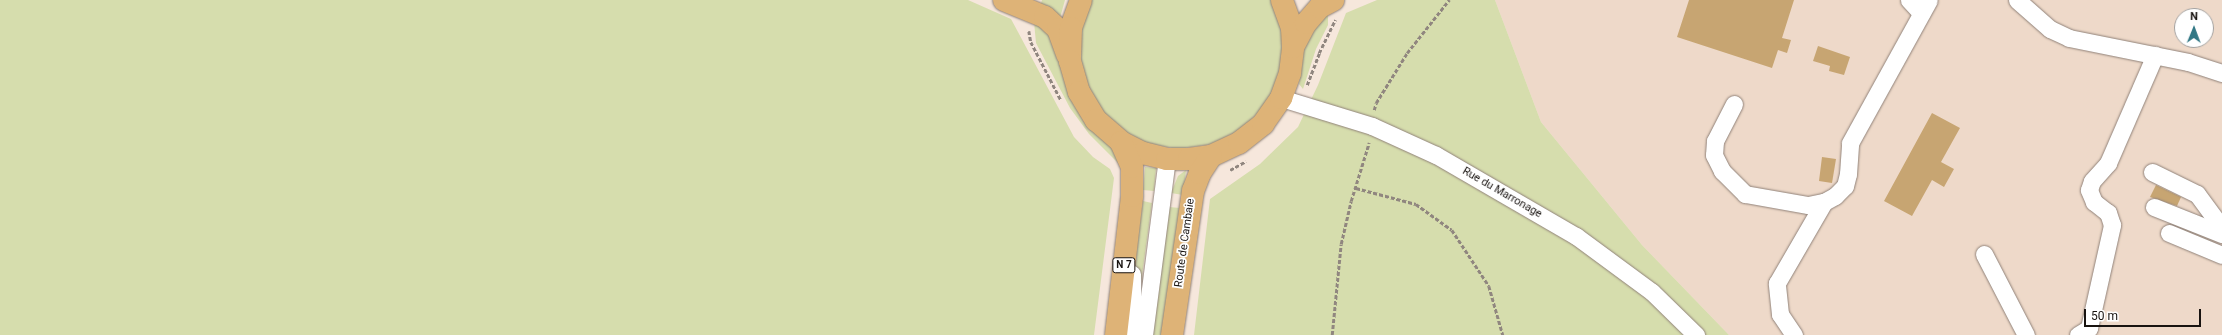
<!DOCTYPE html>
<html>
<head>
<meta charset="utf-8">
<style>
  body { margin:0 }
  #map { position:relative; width:2222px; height:335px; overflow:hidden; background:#f6e7dc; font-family:Roboto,sans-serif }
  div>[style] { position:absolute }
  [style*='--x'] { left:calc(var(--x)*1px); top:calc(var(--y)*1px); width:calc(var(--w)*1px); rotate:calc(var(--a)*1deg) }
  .built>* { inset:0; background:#eed9c9 }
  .green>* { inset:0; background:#d6ddad }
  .building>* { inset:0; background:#c7a572 }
  .path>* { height:2.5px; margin-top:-1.25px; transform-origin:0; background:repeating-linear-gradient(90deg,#90867f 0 4px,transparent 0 6px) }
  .roads { filter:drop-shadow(0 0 1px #908279) drop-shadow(0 0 1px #908279) }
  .minor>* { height:17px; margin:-8.5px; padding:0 8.5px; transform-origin:8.5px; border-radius:8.5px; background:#fff }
  .major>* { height:22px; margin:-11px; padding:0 11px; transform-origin:11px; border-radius:11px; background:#deb377 }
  span { translate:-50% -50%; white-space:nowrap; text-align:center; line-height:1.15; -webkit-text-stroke:3.5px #fff; paint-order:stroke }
  .shield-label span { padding:1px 3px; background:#fff; border:1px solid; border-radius:3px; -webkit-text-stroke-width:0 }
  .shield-label { font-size:10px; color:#181310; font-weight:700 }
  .street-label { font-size:11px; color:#181310 }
  .north { position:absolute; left:2174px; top:8px; width:40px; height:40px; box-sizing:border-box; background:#fff; border:1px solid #a3a19f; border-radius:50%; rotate:1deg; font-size:11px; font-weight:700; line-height:16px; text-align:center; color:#181310 }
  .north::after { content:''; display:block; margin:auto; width:14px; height:18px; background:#327885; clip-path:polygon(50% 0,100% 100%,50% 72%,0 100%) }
  .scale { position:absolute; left:2084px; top:309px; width:117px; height:18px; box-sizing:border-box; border:2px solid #181310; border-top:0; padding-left:5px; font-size:12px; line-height:14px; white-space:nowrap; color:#181310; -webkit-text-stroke:3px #fff; paint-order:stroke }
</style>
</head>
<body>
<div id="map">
  <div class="built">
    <div style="clip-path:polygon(evenodd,1495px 0,2222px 0,2222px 335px,1729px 335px,1642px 245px,1541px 122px,1495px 0,2182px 16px,2206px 16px,2206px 40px,2182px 40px,2182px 16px)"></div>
  </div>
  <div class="green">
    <div style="clip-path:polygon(0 0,968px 0,1011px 19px,1074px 137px,1093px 157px,1110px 169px,1114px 178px,1094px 335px,0 335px)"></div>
    <div style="clip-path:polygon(1042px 0,1065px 0,1060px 18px,1040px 7px)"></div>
    <div style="clip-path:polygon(1088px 0,1272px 0,1284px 37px,1281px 71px,1267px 103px,1243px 128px,1213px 144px,1178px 149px,1144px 143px,1115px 127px,1093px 102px,1079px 72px,1077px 39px)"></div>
    <div style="clip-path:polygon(1377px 0,1495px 0,1541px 122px,1642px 245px,1729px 335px,1194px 335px,1210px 199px,1260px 164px,1298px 127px,1318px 85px,1346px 13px)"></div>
    <div style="clip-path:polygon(1328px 10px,1328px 25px,1316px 49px,1303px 89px,1299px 84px,1306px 35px)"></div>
    <div style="clip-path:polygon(1034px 22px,1048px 32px,1057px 51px,1063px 76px,1075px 107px,1094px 132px,1115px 148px,1124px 169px,1089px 134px,1070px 108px,1036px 43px)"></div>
    <div style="clip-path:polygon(1145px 167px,1156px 168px,1154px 191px,1143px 190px)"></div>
    <div style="clip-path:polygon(1186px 170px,1183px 195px,1171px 193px,1178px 176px)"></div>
    <div style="clip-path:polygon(1143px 201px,1152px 203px,1137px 312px,1134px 312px,1136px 251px)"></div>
    <div style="clip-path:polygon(1169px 207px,1180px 208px,1164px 335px,1152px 335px)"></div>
  </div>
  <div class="building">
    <div style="clip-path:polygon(1689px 0,1794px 0,1782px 38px,1791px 40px,1787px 53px,1778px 50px,1772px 68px,1677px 37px)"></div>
    <div style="clip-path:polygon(1818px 46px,1850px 57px,1844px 75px,1829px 71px,1830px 66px,1813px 61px)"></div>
    <div style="clip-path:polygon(1932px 113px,1960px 128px,1941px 162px,1954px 169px,1944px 187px,1932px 180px,1912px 216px,1884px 201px)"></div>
    <div style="clip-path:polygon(1822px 157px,1836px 159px,1832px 183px,1819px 181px)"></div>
    <div style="clip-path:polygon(2156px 185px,2181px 197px,2177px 206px,2150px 197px)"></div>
  </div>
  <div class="path">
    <div style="--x:1029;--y:31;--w:11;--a:80"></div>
    <div style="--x:1031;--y:42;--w:65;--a:62.7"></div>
    <div style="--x:1307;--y:85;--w:34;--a:-69"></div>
    <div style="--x:1319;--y:53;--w:37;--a:-64"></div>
    <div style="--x:1374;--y:110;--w:7;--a:-74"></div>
    <div style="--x:1376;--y:103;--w:59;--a:-58.2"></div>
    <div style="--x:1407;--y:53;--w:68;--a:-51.6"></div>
    <div style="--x:1230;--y:170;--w:18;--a:-29"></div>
    <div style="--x:1356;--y:188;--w:62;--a:14.9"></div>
    <div style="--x:1416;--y:204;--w:44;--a:35.8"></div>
    <div style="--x:1452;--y:230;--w:67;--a:56.5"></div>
    <div style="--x:1489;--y:286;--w:51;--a:74.1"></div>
    <div style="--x:1332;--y:335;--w:91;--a:-84.4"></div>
    <div style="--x:1341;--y:244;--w:44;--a:-76.9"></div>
    <div style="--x:1351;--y:201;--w:61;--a:-72.8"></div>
  </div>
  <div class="roads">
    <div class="minor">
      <div style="--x:1909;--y:0;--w:18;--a:47"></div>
      <div style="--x:2017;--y:0;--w:44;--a:41.3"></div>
      <div style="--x:2050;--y:29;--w:21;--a:25"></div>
      <div style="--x:2069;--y:38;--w:121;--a:11.4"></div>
      <div style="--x:2188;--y:62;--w:36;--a:18"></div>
      <div style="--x:1281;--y:98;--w:95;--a:17.1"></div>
      <div style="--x:1372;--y:126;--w:70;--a:24.4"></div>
      <div style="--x:1436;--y:155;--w:162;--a:30.1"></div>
      <div style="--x:1576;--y:236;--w:94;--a:36.4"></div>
      <div style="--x:1652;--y:292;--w:62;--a:44.3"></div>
      <div style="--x:1734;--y:104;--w:42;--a:117.2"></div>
      <div style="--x:1715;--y:141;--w:14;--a:94"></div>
      <div style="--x:1714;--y:155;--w:18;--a:63"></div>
      <div style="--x:1722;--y:171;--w:33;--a:45"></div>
      <div style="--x:1745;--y:194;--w:64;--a:9.9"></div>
      <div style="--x:1808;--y:205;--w:16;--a:-11"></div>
      <div style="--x:1824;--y:202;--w:13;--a:-29"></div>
      <div style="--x:1835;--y:196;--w:14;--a:-45"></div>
      <div style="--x:1845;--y:186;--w:12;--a:-76"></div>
      <div style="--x:1848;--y:174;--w:31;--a:-86"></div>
      <div style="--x:1850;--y:143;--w:163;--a:-61.1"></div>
      <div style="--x:2152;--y:172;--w:50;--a:26.1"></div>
      <div style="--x:2197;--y:194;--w:42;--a:53.7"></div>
      <div style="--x:2154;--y:207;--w:73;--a:21.7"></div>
      <div style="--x:2169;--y:233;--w:57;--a:22.5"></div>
      <div style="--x:1984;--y:254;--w:91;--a:62.6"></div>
      <div style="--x:1132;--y:274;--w:61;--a:89.1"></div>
      <div style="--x:1144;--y:335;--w:177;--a:-82.6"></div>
      <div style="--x:1794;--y:335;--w:25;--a:-124"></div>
      <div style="--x:1780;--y:314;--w:31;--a:-96"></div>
      <div style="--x:1777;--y:283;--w:94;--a:-59.9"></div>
      <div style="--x:2078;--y:335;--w:13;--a:-32"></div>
      <div style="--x:2089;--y:328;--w:106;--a:-77.4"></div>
      <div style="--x:2112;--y:225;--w:13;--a:-108"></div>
      <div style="--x:2108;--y:213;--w:18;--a:-142"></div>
      <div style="--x:2094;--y:202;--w:13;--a:-113"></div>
      <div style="--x:2089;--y:190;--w:9;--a:-72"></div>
      <div style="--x:2092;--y:181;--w:24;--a:-48"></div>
      <div style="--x:2108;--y:163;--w:118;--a:-66.5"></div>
    </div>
    <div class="major">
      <div style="--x:1004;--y:0;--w:44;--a:22.5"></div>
      <div style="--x:1045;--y:17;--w:18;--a:43"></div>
      <div style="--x:1058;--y:29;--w:27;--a:70"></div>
      <div style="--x:1081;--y:0;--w:30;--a:110"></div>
      <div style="--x:1071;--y:28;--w:33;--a:92"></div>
      <div style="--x:1070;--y:61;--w:32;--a:74"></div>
      <div style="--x:1079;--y:92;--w:33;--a:59"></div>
      <div style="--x:1096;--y:120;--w:33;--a:41"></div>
      <div style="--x:1121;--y:142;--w:25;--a:27"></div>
      <div style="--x:1143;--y:153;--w:25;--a:14"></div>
      <div style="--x:1167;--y:159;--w:22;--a:0"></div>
      <div style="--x:1189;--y:159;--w:22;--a:-8"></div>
      <div style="--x:1211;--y:156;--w:31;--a:-25"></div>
      <div style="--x:1239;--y:143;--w:31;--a:-38"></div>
      <div style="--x:1263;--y:124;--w:32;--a:-55"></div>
      <div style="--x:1281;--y:98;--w:27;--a:-70"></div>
      <div style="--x:1290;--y:73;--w:26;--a:-83"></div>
      <div style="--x:1293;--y:47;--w:19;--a:-93"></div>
      <div style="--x:1292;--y:28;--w:30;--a:-110"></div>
      <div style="--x:1293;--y:47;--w:27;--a:-62"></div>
      <div style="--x:1306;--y:23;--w:21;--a:-49"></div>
      <div style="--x:1320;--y:7;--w:15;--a:-28"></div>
      <div style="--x:1116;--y:335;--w:140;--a:-83.4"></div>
      <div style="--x:1132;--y:196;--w:29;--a:-90"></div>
      <div style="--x:1132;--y:167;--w:27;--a:-114"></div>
      <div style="--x:1172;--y:335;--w:146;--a:-81.7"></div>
      <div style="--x:1193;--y:191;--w:19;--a:-69"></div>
      <div style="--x:1200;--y:173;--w:20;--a:-57"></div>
    </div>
  </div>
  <div class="shield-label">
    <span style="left:1124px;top:265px">N 7</span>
  </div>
  <div class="street-label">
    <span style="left:1502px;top:193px;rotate:30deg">Rue du Marronage</span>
    <span style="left:1185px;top:243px;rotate:-82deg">Route de Cambaie</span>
  </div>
  <div class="north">N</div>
  <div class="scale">50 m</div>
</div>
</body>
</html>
